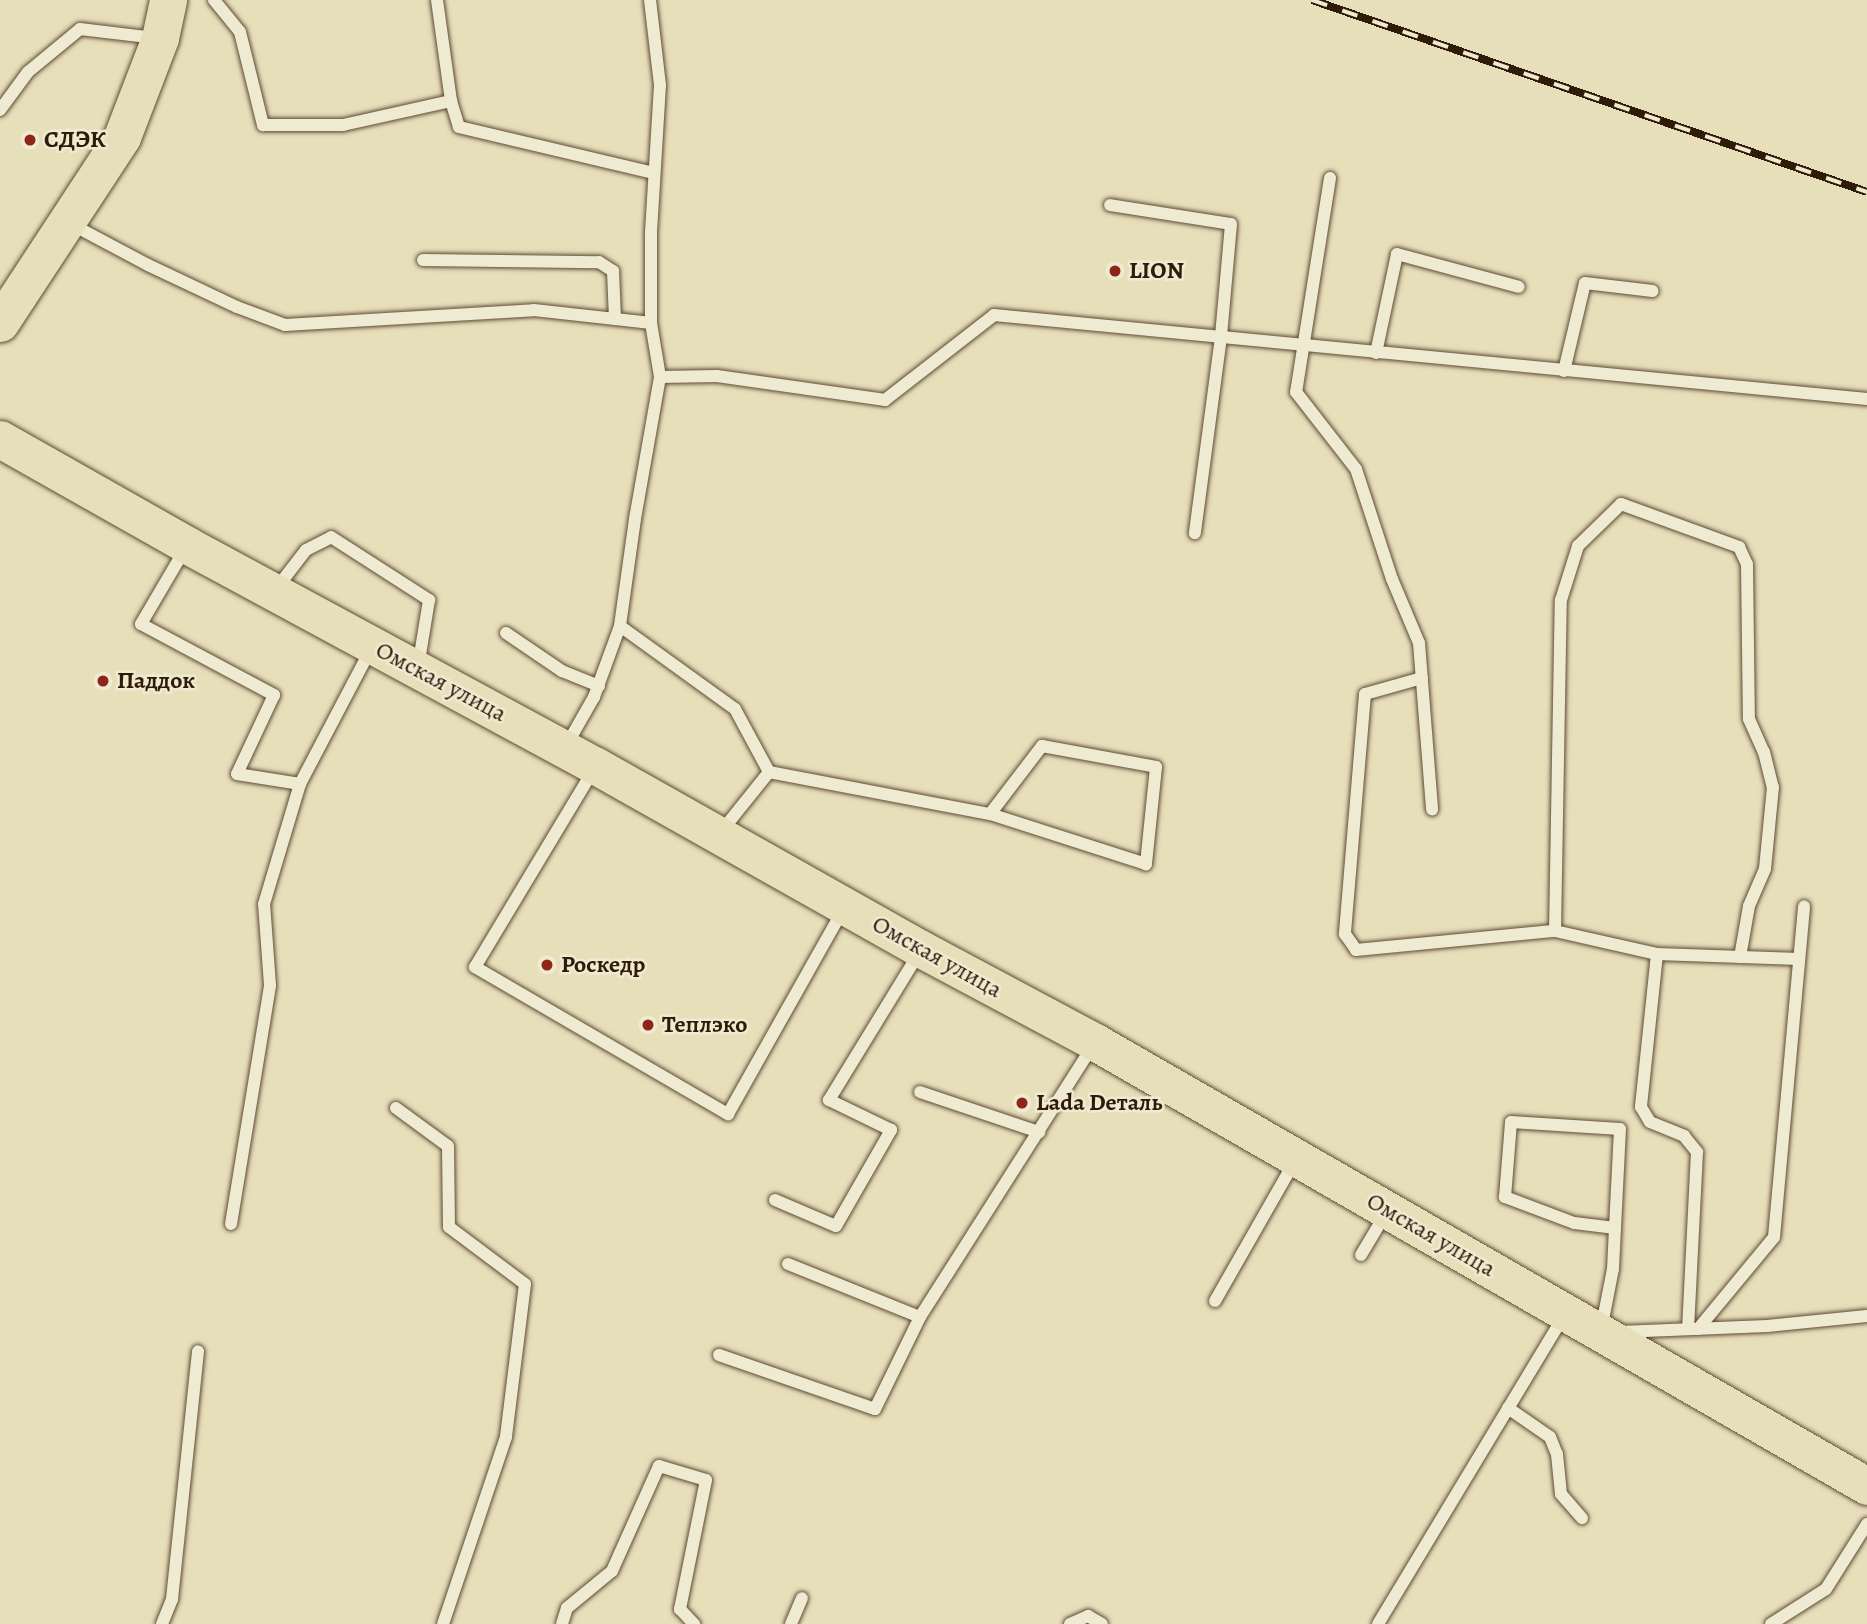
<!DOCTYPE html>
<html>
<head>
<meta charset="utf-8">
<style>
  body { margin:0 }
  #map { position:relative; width:1867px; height:1624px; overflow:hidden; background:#e7deba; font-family:Alegreya,serif }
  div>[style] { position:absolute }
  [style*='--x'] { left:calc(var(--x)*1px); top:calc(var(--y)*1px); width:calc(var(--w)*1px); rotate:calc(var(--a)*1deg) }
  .roads { filter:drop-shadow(0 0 2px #5e4b34) drop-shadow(0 0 2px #5e4b34) }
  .service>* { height:12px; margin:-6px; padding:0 6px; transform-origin:6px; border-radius:6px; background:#efead2 }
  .primary>* { height:37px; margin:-18.5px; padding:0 18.5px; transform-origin:18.5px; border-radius:18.5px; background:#e7deba }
  .rail>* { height:8px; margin-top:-4px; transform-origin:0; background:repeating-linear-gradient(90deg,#efead2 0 16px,#301a08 0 32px); box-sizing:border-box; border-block:2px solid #301a08 }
  .dots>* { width:19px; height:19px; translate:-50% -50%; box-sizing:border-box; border:4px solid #efead2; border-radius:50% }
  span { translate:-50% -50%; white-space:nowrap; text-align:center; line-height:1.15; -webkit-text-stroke:5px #efead2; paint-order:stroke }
  .poi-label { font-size:24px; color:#301a08; font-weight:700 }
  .left { translate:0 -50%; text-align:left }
  .street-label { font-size:24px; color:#301a08 }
</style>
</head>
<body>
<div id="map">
  <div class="roads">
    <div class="service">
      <div style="--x:214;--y:0;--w:41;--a:50.9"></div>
      <div style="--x:240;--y:32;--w:96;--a:76.1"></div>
      <div style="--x:263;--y:125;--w:80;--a:0"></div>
      <div style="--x:343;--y:125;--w:111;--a:-12.5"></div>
      <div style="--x:437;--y:0;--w:102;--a:82.1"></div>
      <div style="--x:451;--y:101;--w:27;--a:73"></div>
      <div style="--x:459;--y:127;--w:200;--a:13.3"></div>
      <div style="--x:650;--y:0;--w:86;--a:83.3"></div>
      <div style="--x:660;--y:85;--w:148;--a:93.5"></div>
      <div style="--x:651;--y:233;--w:90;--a:90"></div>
      <div style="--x:0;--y:110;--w:47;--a:-53.6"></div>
      <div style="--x:28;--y:72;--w:67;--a:-39.6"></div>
      <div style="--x:80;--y:29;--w:77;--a:6.8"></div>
      <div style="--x:1330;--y:178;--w:217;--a:99"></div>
      <div style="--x:1296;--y:392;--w:98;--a:52.1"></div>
      <div style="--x:1356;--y:469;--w:116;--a:71.9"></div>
      <div style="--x:1392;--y:579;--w:69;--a:67.1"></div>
      <div style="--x:1419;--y:643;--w:167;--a:85.5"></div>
      <div style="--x:1110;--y:205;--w:122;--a:8.9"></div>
      <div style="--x:1231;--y:224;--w:113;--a:95.1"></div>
      <div style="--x:1221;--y:337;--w:198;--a:97.6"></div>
      <div style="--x:69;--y:223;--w:89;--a:28"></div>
      <div style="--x:148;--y:265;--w:98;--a:25.3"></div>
      <div style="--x:237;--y:307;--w:51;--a:20.6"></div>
      <div style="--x:285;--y:325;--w:249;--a:-3.4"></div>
      <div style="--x:534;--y:310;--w:118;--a:6.3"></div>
      <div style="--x:651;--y:323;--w:55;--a:80.5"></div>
      <div style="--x:660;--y:377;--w:144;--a:100"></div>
      <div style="--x:635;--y:519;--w:108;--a:98"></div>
      <div style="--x:620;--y:626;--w:76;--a:110.1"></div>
      <div style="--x:594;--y:697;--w:56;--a:119.7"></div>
      <div style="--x:423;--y:260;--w:176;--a:0.7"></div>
      <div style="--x:599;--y:262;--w:17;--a:33"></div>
      <div style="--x:613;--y:271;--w:48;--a:87.6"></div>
      <div style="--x:1376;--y:353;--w:101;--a:-78"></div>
      <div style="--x:1397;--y:254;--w:126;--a:15.1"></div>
      <div style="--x:1564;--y:371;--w:90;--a:-76.6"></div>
      <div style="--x:1585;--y:283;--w:68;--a:6.7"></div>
      <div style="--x:660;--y:377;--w:57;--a:-1"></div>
      <div style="--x:717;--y:376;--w:170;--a:8.1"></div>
      <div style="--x:885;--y:400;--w:138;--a:-37.9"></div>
      <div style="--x:994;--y:315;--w:877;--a:5.5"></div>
      <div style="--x:185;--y:549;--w:87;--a:120.4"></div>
      <div style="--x:141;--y:624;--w:151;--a:28.1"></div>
      <div style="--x:274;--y:695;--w:87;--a:115.1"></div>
      <div style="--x:237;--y:774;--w:64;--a:9"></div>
      <div style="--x:276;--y:589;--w:49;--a:-52.4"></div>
      <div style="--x:306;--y:550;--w:28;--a:-27"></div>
      <div style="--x:331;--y:537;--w:117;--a:32.7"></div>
      <div style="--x:429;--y:600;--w:68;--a:99.3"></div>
      <div style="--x:620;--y:626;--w:142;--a:35.8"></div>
      <div style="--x:735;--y:709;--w:72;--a:61.6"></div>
      <div style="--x:506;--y:633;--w:68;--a:34.2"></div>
      <div style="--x:562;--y:671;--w:40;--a:22"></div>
      <div style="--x:1422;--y:678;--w:59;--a:164.3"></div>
      <div style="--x:1365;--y:694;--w:241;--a:94.8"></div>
      <div style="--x:1345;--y:934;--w:19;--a:55"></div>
      <div style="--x:1356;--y:950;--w:200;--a:-5.5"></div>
      <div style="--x:1555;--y:931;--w:105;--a:12.7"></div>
      <div style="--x:1657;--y:954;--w:142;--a:2"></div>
      <div style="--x:594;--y:769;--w:231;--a:121"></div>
      <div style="--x:475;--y:967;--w:293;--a:30.2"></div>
      <div style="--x:728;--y:1114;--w:234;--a:-60.6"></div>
      <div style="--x:720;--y:833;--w:78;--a:-51.2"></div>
      <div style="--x:769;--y:772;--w:225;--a:10.8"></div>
      <div style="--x:990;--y:814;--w:86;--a:-52.6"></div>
      <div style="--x:1042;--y:746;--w:116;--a:10.4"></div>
      <div style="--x:1156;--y:767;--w:98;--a:95.9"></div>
      <div style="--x:1146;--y:864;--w:164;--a:-162.2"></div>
      <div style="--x:1555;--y:931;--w:331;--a:-89"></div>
      <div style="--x:1561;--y:600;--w:57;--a:-72.5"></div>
      <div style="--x:1578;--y:546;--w:60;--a:-44.3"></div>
      <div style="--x:1621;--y:504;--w:126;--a:20"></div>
      <div style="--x:1739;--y:547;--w:19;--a:65"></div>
      <div style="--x:1747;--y:564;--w:155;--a:89.3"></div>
      <div style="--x:1749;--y:719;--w:36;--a:66"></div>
      <div style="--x:1764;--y:752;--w:36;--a:76"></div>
      <div style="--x:1773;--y:787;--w:82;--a:95.6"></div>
      <div style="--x:1765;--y:869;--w:40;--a:113.4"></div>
      <div style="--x:1749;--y:906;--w:52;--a:100"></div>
      <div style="--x:1657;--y:954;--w:154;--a:96"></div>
      <div style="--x:1641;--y:1107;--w:17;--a:59"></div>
      <div style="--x:1650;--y:1122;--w:37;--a:22"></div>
      <div style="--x:1684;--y:1136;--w:21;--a:51"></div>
      <div style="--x:1697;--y:1152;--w:177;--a:92.9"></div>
      <div style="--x:920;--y:1092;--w:126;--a:18.6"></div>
      <div style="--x:396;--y:1108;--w:64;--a:36.2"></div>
      <div style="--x:448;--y:1146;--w:81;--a:89.3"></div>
      <div style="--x:449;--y:1227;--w:95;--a:36.9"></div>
      <div style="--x:525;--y:1284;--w:154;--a:97.1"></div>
      <div style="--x:506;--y:1437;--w:197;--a:108.6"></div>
      <div style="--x:775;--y:1200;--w:66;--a:23.1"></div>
      <div style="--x:836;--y:1226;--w:111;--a:-60.2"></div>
      <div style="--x:891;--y:1130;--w:69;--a:-154.2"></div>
      <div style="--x:829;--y:1100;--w:172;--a:-58.5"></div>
      <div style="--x:231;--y:1224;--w:242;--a:-80.7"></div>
      <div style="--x:270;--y:985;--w:81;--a:-94.2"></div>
      <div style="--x:264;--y:904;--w:125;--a:-73.3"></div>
      <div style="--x:300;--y:784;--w:153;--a:-62.3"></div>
      <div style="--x:1361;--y:1255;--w:49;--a:-59.2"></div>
      <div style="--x:788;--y:1264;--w:142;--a:21.9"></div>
      <div style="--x:920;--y:1317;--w:322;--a:-57.5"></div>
      <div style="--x:1215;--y:1301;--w:161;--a:-60.3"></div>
      <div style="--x:1698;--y:1329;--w:119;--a:-50.4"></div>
      <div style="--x:1774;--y:1237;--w:332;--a:-84.8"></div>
      <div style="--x:1601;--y:1330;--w:62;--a:-78.9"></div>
      <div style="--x:1613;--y:1269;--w:41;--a:-87.2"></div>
      <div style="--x:1615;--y:1228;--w:41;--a:-173"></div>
      <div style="--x:1574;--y:1223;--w:74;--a:-159.4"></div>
      <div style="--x:1505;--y:1197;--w:75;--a:-85.4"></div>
      <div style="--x:1511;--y:1122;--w:109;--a:3.7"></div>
      <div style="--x:1620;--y:1129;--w:99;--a:92.9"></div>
      <div style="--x:1620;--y:1332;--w:147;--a:-2.3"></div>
      <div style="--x:1767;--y:1326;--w:100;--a:-5.7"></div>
      <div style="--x:719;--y:1355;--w:165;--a:19.1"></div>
      <div style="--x:875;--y:1409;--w:102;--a:-63.9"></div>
      <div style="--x:1508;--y:1408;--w:51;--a:34.6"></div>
      <div style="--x:1550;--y:1437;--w:18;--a:68"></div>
      <div style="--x:1557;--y:1454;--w:40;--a:84.3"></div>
      <div style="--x:1561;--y:1494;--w:32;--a:49"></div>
      <div style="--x:162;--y:1624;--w:27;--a:-68"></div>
      <div style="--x:172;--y:1599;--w:249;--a:-84"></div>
      <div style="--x:562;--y:1624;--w:17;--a:-73"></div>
      <div style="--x:567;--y:1608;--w:58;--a:-39.4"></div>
      <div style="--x:612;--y:1571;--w:115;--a:-65.9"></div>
      <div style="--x:659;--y:1466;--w:49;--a:16.6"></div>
      <div style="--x:706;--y:1480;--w:132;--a:101.4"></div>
      <div style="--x:680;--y:1609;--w:21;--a:47"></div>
      <div style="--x:791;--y:1624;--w:28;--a:-67"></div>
      <div style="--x:1070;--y:1624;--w:20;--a:-24"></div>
      <div style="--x:1088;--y:1616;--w:16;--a:30"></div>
      <div style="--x:1378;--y:1624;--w:360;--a:-58.9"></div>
      <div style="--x:1771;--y:1624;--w:65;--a:-32.5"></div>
      <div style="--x:1826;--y:1589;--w:77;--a:-57.8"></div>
    </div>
    <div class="primary">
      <div style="--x:0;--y:323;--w:222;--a:-56.7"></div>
      <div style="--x:122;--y:137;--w:106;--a:-69"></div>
      <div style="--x:160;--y:38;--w:39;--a:-78"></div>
      <div style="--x:0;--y:439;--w:215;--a:29.5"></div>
      <div style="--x:187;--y:545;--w:465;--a:28.4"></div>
      <div style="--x:596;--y:766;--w:373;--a:29.4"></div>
      <div style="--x:921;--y:949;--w:197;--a:28.1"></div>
      <div style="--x:1095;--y:1042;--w:891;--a:29.9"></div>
    </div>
  </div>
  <div class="rail">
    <div style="--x:1312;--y:0;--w:587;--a:19.08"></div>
  </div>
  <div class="dots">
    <div style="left:30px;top:140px;background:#8f2418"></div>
    <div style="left:1115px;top:271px;background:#8f2418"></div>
    <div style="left:103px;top:681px;background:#8f2418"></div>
    <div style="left:547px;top:965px;background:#8f2418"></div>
    <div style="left:648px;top:1025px;background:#8f2418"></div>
    <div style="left:1022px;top:1103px;background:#8f2418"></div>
  </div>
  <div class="poi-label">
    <span class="left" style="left:44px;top:140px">СДЭК</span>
    <span class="left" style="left:1129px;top:271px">LION</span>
    <span class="left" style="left:117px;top:681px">Паддок</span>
    <span class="left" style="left:561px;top:965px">Роскедр</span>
    <span class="left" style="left:662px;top:1025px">Теплэко</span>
    <span class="left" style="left:1036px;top:1103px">Lada Dеталь</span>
  </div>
  <div class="street-label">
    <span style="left:441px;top:682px;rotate:28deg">Омская улица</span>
    <span style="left:937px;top:957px;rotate:29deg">Омская улица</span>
    <span style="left:1431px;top:1235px;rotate:30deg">Омская улица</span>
  </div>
</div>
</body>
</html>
